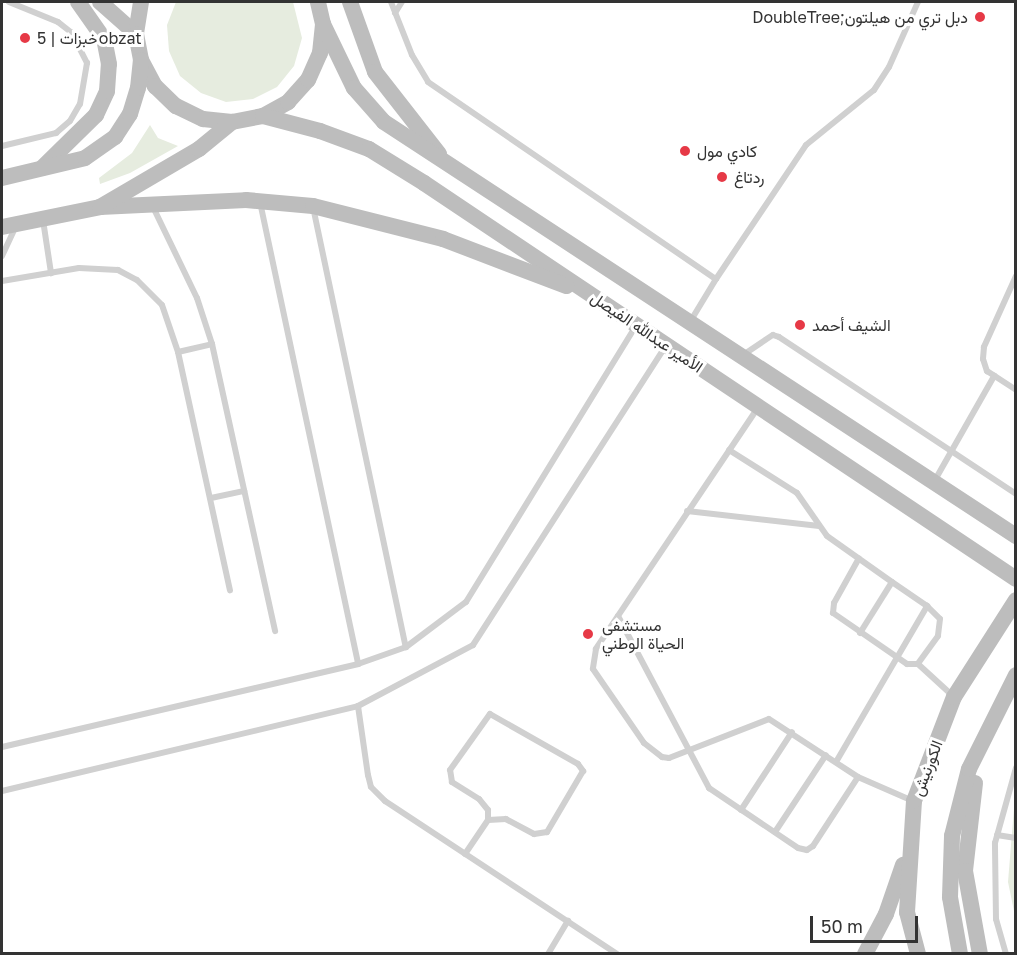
<!DOCTYPE html>
<html>
<head>
<meta charset="utf-8">
<style>
  body { margin:0 }
  #map { position:relative; width:1017px; height:955px; overflow:hidden; background:#fff; font-family:"Golos Text",Vazirmatn,sans-serif }
  div>[style] { position:absolute }
  [style*='--x'] { left:calc(var(--x)*1px); top:calc(var(--y)*1px); width:calc(var(--w)*1px); rotate:calc(var(--a)*1deg) }
  .green>* { inset:0; background:#e6ecdf }
  .lane>* { height:6px; margin:-3px; padding:0 3px; transform-origin:3px; border-radius:3px; background:#d0d0d0 }
  .secondary>* { height:16px; margin:-8px; padding:0 8px; transform-origin:8px; border-radius:8px; background:#bdbdbd }
  .dots>* { width:16px; height:16px; translate:-50% -50%; box-sizing:border-box; border:3px solid #fff; border-radius:50% }
  span { translate:-50% -50%; white-space:nowrap; text-align:center; line-height:1.15; -webkit-text-stroke:6px #fff; paint-order:stroke }
  .poi-label { font-size:16px; color:#333 }
  .right { translate:-100% -50%; text-align:right }
  .left { translate:0 -50%; text-align:left }
  .street-label { font-size:16px; color:#333 }
  .frame { position:absolute; inset:0; border:3px solid #333; pointer-events:none }
  .scale { position:absolute; left:810px; top:916px; width:108px; height:27px; box-sizing:border-box; border:3px solid #333; border-top:0; padding-left:8px; font-size:18px; line-height:21px; white-space:nowrap; color:#333; -webkit-text-stroke:4px #fff; paint-order:stroke }
</style>
</head>
<body>
<div id="map">
  <div class="green">
    <div style="clip-path:polygon(176px 2px,293px 2px,302px 38px,294px 66px,277px 87px,253px 99px,226px 102px,201px 93px,180px 76px,169px 51px,167px 25px)"></div>
    <div style="clip-path:polygon(150px 125px,158px 138px,178px 146px,130px 173px,100px 184px,99px 178px,132px 153px)"></div>
    <div style="clip-path:polygon(1015px 796px,1015px 916px,1008px 882px)"></div>
  </div>
  <div class="lane">
    <div style="--x:391;--y:2;--w:57;--a:68.4"></div>
    <div style="--x:412;--y:55;--w:31;--a:59"></div>
    <div style="--x:428;--y:82;--w:349;--a:34.4"></div>
    <div style="--x:716;--y:279;--w:50;--a:121.2"></div>
    <div style="--x:395;--y:13;--w:13;--a:-58"></div>
    <div style="--x:2;--y:146;--w:56;--a:-13.5"></div>
    <div style="--x:56;--y:133;--w:18;--a:-41"></div>
    <div style="--x:70;--y:121;--w:20;--a:-60"></div>
    <div style="--x:80;--y:104;--w:42;--a:-80.3"></div>
    <div style="--x:87;--y:63;--w:34;--a:-117"></div>
    <div style="--x:72;--y:33;--w:18;--a:-142"></div>
    <div style="--x:58;--y:22;--w:53;--a:-157.8"></div>
    <div style="--x:260;--y:202;--w:472;--a:78"></div>
    <div style="--x:153;--y:207;--w:101;--a:64.2"></div>
    <div style="--x:197;--y:298;--w:48;--a:71.9"></div>
    <div style="--x:212;--y:344;--w:294;--a:77.6"></div>
    <div style="--x:313;--y:207;--w:450;--a:78.1"></div>
    <div style="--x:43;--y:220;--w:54;--a:81.4"></div>
    <div style="--x:2;--y:256;--w:33;--a:-65"></div>
    <div style="--x:1016;--y:276;--w:78;--a:114.3"></div>
    <div style="--x:984;--y:347;--w:12;--a:95"></div>
    <div style="--x:983;--y:359;--w:13;--a:72"></div>
    <div style="--x:987;--y:371;--w:35;--a:33"></div>
    <div style="--x:716;--y:279;--w:161;--a:-56.1"></div>
    <div style="--x:806;--y:145;--w:87;--a:-39"></div>
    <div style="--x:874;--y:90;--w:27;--a:-57"></div>
    <div style="--x:889;--y:67;--w:71;--a:-66"></div>
    <div style="--x:2;--y:281;--w:78;--a:-9.6"></div>
    <div style="--x:79;--y:268;--w:39;--a:3"></div>
    <div style="--x:118;--y:270;--w:21;--a:28"></div>
    <div style="--x:137;--y:280;--w:35;--a:45"></div>
    <div style="--x:162;--y:305;--w:50;--a:71.2"></div>
    <div style="--x:178;--y:352;--w:244;--a:77.7"></div>
    <div style="--x:178;--y:352;--w:35;--a:-13"></div>
    <div style="--x:743;--y:355;--w:36;--a:-34"></div>
    <div style="--x:773;--y:335;--w:6;--a:18"></div>
    <div style="--x:779;--y:337;--w:284;--a:33.5"></div>
    <div style="--x:757;--y:409;--w:289;--a:123.9"></div>
    <div style="--x:596;--y:649;--w:20;--a:99"></div>
    <div style="--x:593;--y:669;--w:90;--a:55.4"></div>
    <div style="--x:644;--y:743;--w:23;--a:38"></div>
    <div style="--x:662;--y:757;--w:7;--a:8"></div>
    <div style="--x:669;--y:758;--w:107;--a:-21.3"></div>
    <div style="--x:769;--y:719;--w:106;--a:33.1"></div>
    <div style="--x:858;--y:777;--w:60;--a:23.6"></div>
    <div style="--x:729;--y:450;--w:80;--a:32.3"></div>
    <div style="--x:797;--y:493;--w:52;--a:55.1"></div>
    <div style="--x:827;--y:536;--w:80;--a:35.3"></div>
    <div style="--x:892;--y:582;--w:42;--a:34.4"></div>
    <div style="--x:927;--y:606;--w:18;--a:45"></div>
    <div style="--x:940;--y:619;--w:17;--a:97"></div>
    <div style="--x:938;--y:636;--w:34;--a:126"></div>
    <div style="--x:918;--y:664;--w:11;--a:180"></div>
    <div style="--x:907;--y:664;--w:90;--a:-145.4"></div>
    <div style="--x:833;--y:613;--w:10;--a:-84"></div>
    <div style="--x:834;--y:603;--w:51;--a:-60.9"></div>
    <div style="--x:935;--y:480;--w:120;--a:-60.4"></div>
    <div style="--x:211;--y:498;--w:34;--a:-12"></div>
    <div style="--x:687;--y:511;--w:133;--a:6.5"></div>
    <div style="--x:618;--y:616;--w:195;--a:62.1"></div>
    <div style="--x:709;--y:788;--w:107;--a:34"></div>
    <div style="--x:798;--y:848;--w:9;--a:13"></div>
    <div style="--x:807;--y:850;--w:7;--a:-34"></div>
    <div style="--x:813;--y:846;--w:82;--a:-56.9"></div>
    <div style="--x:860;--y:633;--w:60;--a:-57.9"></div>
    <div style="--x:918;--y:664;--w:47;--a:42.4"></div>
    <div style="--x:358;--y:706;--w:70;--a:81.8"></div>
    <div style="--x:368;--y:775;--w:12;--a:76"></div>
    <div style="--x:371;--y:787;--w:20;--a:45"></div>
    <div style="--x:385;--y:801;--w:278;--a:33.4"></div>
    <div style="--x:2;--y:747;--w:366;--a:-13.1"></div>
    <div style="--x:358;--y:664;--w:51;--a:-19.5"></div>
    <div style="--x:406;--y:647;--w:75;--a:-36.9"></div>
    <div style="--x:466;--y:602;--w:324;--a:-58.4"></div>
    <div style="--x:836;--y:762;--w:181;--a:-59.7"></div>
    <div style="--x:2;--y:791;--w:366;--a:-13.4"></div>
    <div style="--x:358;--y:706;--w:130;--a:-27.9"></div>
    <div style="--x:473;--y:645;--w:354;--a:-57.2"></div>
    <div style="--x:741;--y:810;--w:93;--a:-56.8"></div>
    <div style="--x:775;--y:832;--w:92;--a:-56.5"></div>
    <div style="--x:997;--y:835;--w:19;--a:9"></div>
    <div style="--x:465;--y:854;--w:41;--a:-55.9"></div>
    <div style="--x:488;--y:820;--w:10;--a:-90"></div>
    <div style="--x:488;--y:810;--w:14;--a:-129"></div>
    <div style="--x:479;--y:799;--w:32;--a:-148"></div>
    <div style="--x:452;--y:782;--w:12;--a:-99"></div>
    <div style="--x:450;--y:770;--w:69;--a:-54.5"></div>
    <div style="--x:490;--y:714;--w:101;--a:29.6"></div>
    <div style="--x:578;--y:764;--w:9;--a:54"></div>
    <div style="--x:583;--y:771;--w:71;--a:120.5"></div>
    <div style="--x:547;--y:832;--w:13;--a:171"></div>
    <div style="--x:534;--y:834;--w:32;--a:-152"></div>
    <div style="--x:506;--y:819;--w:18;--a:177"></div>
    <div style="--x:548;--y:954;--w:39;--a:-59"></div>
    <div style="--x:1006;--y:954;--w:36;--a:-106"></div>
    <div style="--x:996;--y:919;--w:76;--a:-90.8"></div>
    <div style="--x:995;--y:843;--w:78;--a:-74.4"></div>
  </div>
  <div class="secondary">
    <div style="--x:100;--y:2;--w:48;--a:41.6"></div>
    <div style="--x:141;--y:2;--w:32;--a:99"></div>
    <div style="--x:136;--y:34;--w:26;--a:79"></div>
    <div style="--x:141;--y:60;--w:30;--a:62"></div>
    <div style="--x:155;--y:86;--w:29;--a:44"></div>
    <div style="--x:176;--y:106;--w:30;--a:26"></div>
    <div style="--x:203;--y:119;--w:29;--a:6"></div>
    <div style="--x:232;--y:122;--w:32;--a:-11"></div>
    <div style="--x:263;--y:116;--w:29;--a:-29"></div>
    <div style="--x:288;--y:102;--w:30;--a:-48"></div>
    <div style="--x:308;--y:80;--w:30;--a:-66"></div>
    <div style="--x:320;--y:53;--w:29;--a:-84"></div>
    <div style="--x:323;--y:24;--w:23;--a:-103"></div>
    <div style="--x:350;--y:2;--w:74;--a:70.3"></div>
    <div style="--x:375;--y:72;--w:104;--a:52"></div>
    <div style="--x:323;--y:24;--w:71;--a:64.2"></div>
    <div style="--x:354;--y:88;--w:45;--a:48.6"></div>
    <div style="--x:384;--y:122;--w:756;--a:33.23"></div>
    <div style="--x:263;--y:116;--w:59;--a:14.7"></div>
    <div style="--x:320;--y:131;--w:52;--a:20.2"></div>
    <div style="--x:369;--y:149;--w:65;--a:31.7"></div>
    <div style="--x:424;--y:183;--w:712;--a:33.78"></div>
    <div style="--x:42;--y:168;--w:76;--a:-44.5"></div>
    <div style="--x:96;--y:115;--w:26;--a:-65"></div>
    <div style="--x:107;--y:91;--w:27;--a:-86"></div>
    <div style="--x:109;--y:64;--w:25;--a:-101"></div>
    <div style="--x:104;--y:39;--w:45;--a:-125.1"></div>
    <div style="--x:2;--y:178;--w:85;--a:-13.5"></div>
    <div style="--x:85;--y:158;--w:37;--a:-35"></div>
    <div style="--x:115;--y:137;--w:27;--a:-57"></div>
    <div style="--x:130;--y:114;--w:27;--a:-73"></div>
    <div style="--x:138;--y:88;--w:28;--a:-84"></div>
    <div style="--x:100;--y:207;--w:146;--a:-2.7"></div>
    <div style="--x:246;--y:200;--w:67;--a:5.1"></div>
    <div style="--x:313;--y:206;--w:134;--a:14.2"></div>
    <div style="--x:443;--y:239;--w:132;--a:20.9"></div>
    <div style="--x:2;--y:227;--w:100;--a:-11.5"></div>
    <div style="--x:100;--y:207;--w:115;--a:-30.4"></div>
    <div style="--x:199;--y:149;--w:43;--a:-39.3"></div>
    <div style="--x:975;--y:783;--w:89;--a:96.5"></div>
    <div style="--x:965;--y:871;--w:84;--a:79.8"></div>
    <div style="--x:865;--y:954;--w:45;--a:-62.3"></div>
    <div style="--x:886;--y:914;--w:52;--a:-70.9"></div>
    <div style="--x:918;--y:954;--w:43;--a:-104.7"></div>
    <div style="--x:907;--y:912;--w:111;--a:-86.4"></div>
    <div style="--x:914;--y:801;--w:111;--a:-69"></div>
    <div style="--x:954;--y:697;--w:115;--a:-57.4"></div>
    <div style="--x:960;--y:954;--w:58;--a:-100"></div>
    <div style="--x:950;--y:897;--w:61;--a:-88.1"></div>
    <div style="--x:952;--y:836;--w:69;--a:-75.8"></div>
    <div style="--x:969;--y:769;--w:105;--a:-63.4"></div>
  </div>
  <div class="dots">
    <div style="left:980px;top:17px;background:#e63946"></div>
    <div style="left:25px;top:38px;background:#e63946"></div>
    <div style="left:685px;top:151px;background:#e63946"></div>
    <div style="left:722px;top:177px;background:#e63946"></div>
    <div style="left:800px;top:325px;background:#e63946"></div>
    <div style="left:588px;top:634px;background:#e63946"></div>
  </div>
  <div class="poi-label">
    <span class="right" style="left:968px;top:17px">DoubleTree;دبل تري من هيلتون</span>
    <span class="left" style="left:37px;top:38px">خبزات | 5obzat</span>
    <span class="left" style="left:697px;top:151px">كادي مول</span>
    <span class="left" style="left:734px;top:177px">ردتاغ</span>
    <span class="left" style="left:812px;top:325px">الشيف أحمد</span>
    <span class="left" style="left:602px;top:634px">مستشفى<br>الحياة الوطني</span>
  </div>
  <div class="street-label">
    <span style="left:647px;top:332px;rotate:34deg">الأمير عبدالله الفيصل</span>
    <span style="left:927px;top:768px;rotate:-69deg">الكورنيش</span>
  </div>
  <div class="frame"></div>
  <div class="scale">50 m</div>
</div>
</body>
</html>
